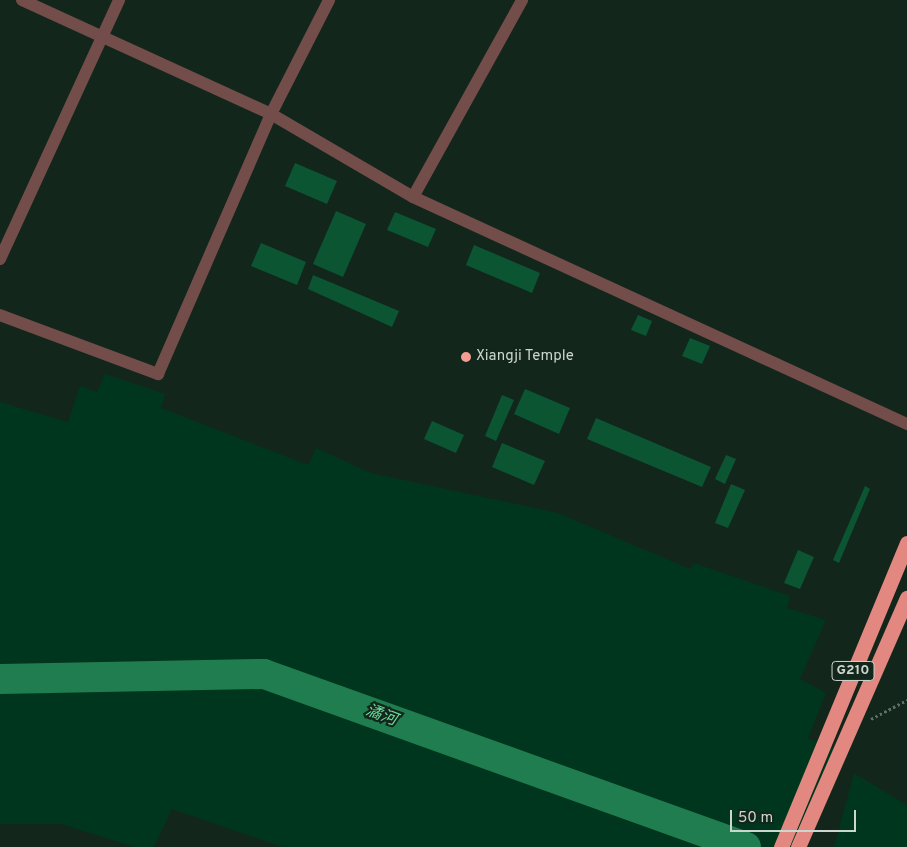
<!DOCTYPE html>
<html>
<head>
<meta charset="utf-8">
<style>
  body { margin:0 }
  #map { position:relative; width:907px; height:847px; overflow:hidden; background:#13261b; font-family:Overpass,"Noto Sans SC",sans-serif }
  div>[style] { position:absolute }
  [style*='--x'] { left:calc(var(--x)*1px); top:calc(var(--y)*1px); width:calc(var(--w)*1px); rotate:calc(var(--a)*1deg) }
  .green>* { inset:0; background:#00361d }
  .river>* { height:30px; margin:-15px; padding:0 15px; transform-origin:15px; border-radius:15px; background:#207d4f }
  .building>* { inset:0; background:#0b5533 }
  .path>* { height:3px; margin-top:-1.5px; transform-origin:0; background:repeating-linear-gradient(90deg,#5f6f65 0 2.5px,transparent 0 5px) }
  .minor>* { height:12px; margin:-6px; padding:0 6px; transform-origin:6px; border-radius:6px; background:#724d4a }
  .highway>* { height:15px; margin:-7.5px; padding:0 7.5px; transform-origin:7.5px; border-radius:7.5px; background:#e38880 }
  .dots>* { width:14px; height:14px; translate:-50% -50%; box-sizing:border-box; border:2px solid #13261b; border-radius:50% }
  span { translate:-50% -50%; white-space:nowrap; text-align:center; line-height:1.15; -webkit-text-stroke:4.5px #13261b; paint-order:stroke }
  .shield-label span { padding:1px 4px; background:#13261b; border:1px solid; border-radius:4px; -webkit-text-stroke-width:0 }
  .shield-label { font-size:14px; color:#cbd6cf; font-weight:700 }
  .poi-label { font-size:15px; color:#cbd6cf }
  .left { translate:0 -50%; text-align:left }
  .water-label { font-size:16px; color:#69df9d; font-style:italic }
  .scale { position:absolute; left:730px; top:810px; width:126px; height:22px; box-sizing:border-box; border:2px solid #cbd6cf; border-top:0; padding-left:6px; font-size:15px; line-height:18px; white-space:nowrap; color:#cbd6cf; -webkit-text-stroke:4px #13261b; paint-order:stroke }
</style>
</head>
<body>
<div id="map">
  <div class="green">
    <div style="clip-path:polygon(105px 374px,165px 394px,161px 408px,308px 465px,316px 448px,371px 473px,558px 513px,690px 569px,694px 563px,790px 596px,787px 608px,826px 620px,800px 679px,826px 693px,808px 738px,839px 750px,799px 847px,282px 847px,172px 809px,154px 847px,134px 847px,61px 824px,0 824px,0 402px,68px 422px,80px 386px,97px 392px)"></div>
    <div style="clip-path:polygon(854px 773px,907px 805px,907px 847px,834px 847px)"></div>
  </div>
  <div class="river">
    <div style="--x:0;--y:679;--w:264;--a:-1.1"></div>
    <div style="--x:264;--y:674;--w:512;--a:19.74"></div>
  </div>
  <div class="building">
    <div style="clip-path:polygon(295px 163px,337px 181px,327px 204px,285px 186px)"></div>
    <div style="clip-path:polygon(336px 211px,366px 224px,343px 277px,313px 264px)"></div>
    <div style="clip-path:polygon(395px 212px,436px 229px,428px 247px,387px 230px)"></div>
    <div style="clip-path:polygon(261px 243px,306px 262px,297px 285px,251px 266px)"></div>
    <div style="clip-path:polygon(474px 245px,540px 273px,532px 293px,466px 265px)"></div>
    <div style="clip-path:polygon(313px 275px,399px 311px,392px 327px,308px 289px)"></div>
    <div style="clip-path:polygon(638px 315px,652px 321px,646px 336px,631px 330px)"></div>
    <div style="clip-path:polygon(690px 338px,710px 346px,702px 364px,682px 356px)"></div>
    <div style="clip-path:polygon(525px 389px,570px 408px,559px 434px,514px 414px)"></div>
    <div style="clip-path:polygon(502px 395px,514px 400px,496px 441px,485px 436px)"></div>
    <div style="clip-path:polygon(596px 418px,711px 467px,702px 487px,587px 439px)"></div>
    <div style="clip-path:polygon(432px 421px,464px 435px,456px 453px,424px 439px)"></div>
    <div style="clip-path:polygon(502px 443px,545px 461px,534px 485px,492px 467px)"></div>
    <div style="clip-path:polygon(726px 455px,736px 459px,725px 484px,715px 479px)"></div>
    <div style="clip-path:polygon(731px 484px,745px 490px,728px 528px,715px 523px)"></div>
    <div style="clip-path:polygon(865px 486px,870px 489px,839px 563px,833px 560px)"></div>
    <div style="clip-path:polygon(798px 550px,814px 557px,800px 589px,784px 583px)"></div>
  </div>
  <div class="path">
    <div style="--x:871;--y:719;--w:41;--a:-27.8"></div>
  </div>
  <div class="minor">
    <div style="--x:22;--y:0;--w:274;--a:24.6"></div>
    <div style="--x:271;--y:114;--w:164;--a:30.3"></div>
    <div style="--x:413;--y:197;--w:544;--a:24.68"></div>
    <div style="--x:413;--y:197;--w:225;--a:-61"></div>
    <div style="--x:0;--y:259;--w:285;--a:-65.3"></div>
    <div style="--x:0;--y:315;--w:169;--a:20.5"></div>
    <div style="--x:158;--y:374;--w:283;--a:-66.5"></div>
    <div style="--x:271;--y:114;--w:128;--a:-63"></div>
  </div>
  <div class="highway">
    <div style="--x:781;--y:847;--w:329;--a:-67.5"></div>
    <div style="--x:798;--y:847;--w:272;--a:-66.4"></div>
  </div>
  <div class="dots">
    <div style="left:466px;top:357px;background:#f59c93"></div>
  </div>
  <div class="shield-label">
    <span style="left:853px;top:671px">G210</span>
  </div>
  <div class="poi-label">
    <span class="left" style="left:476px;top:357px">Xiangji Temple</span>
  </div>
  <div class="water-label">
    <span style="left:381px;top:716px;rotate:20deg">潏河</span>
  </div>
  <div class="scale">50 m</div>
</div>
</body>
</html>
